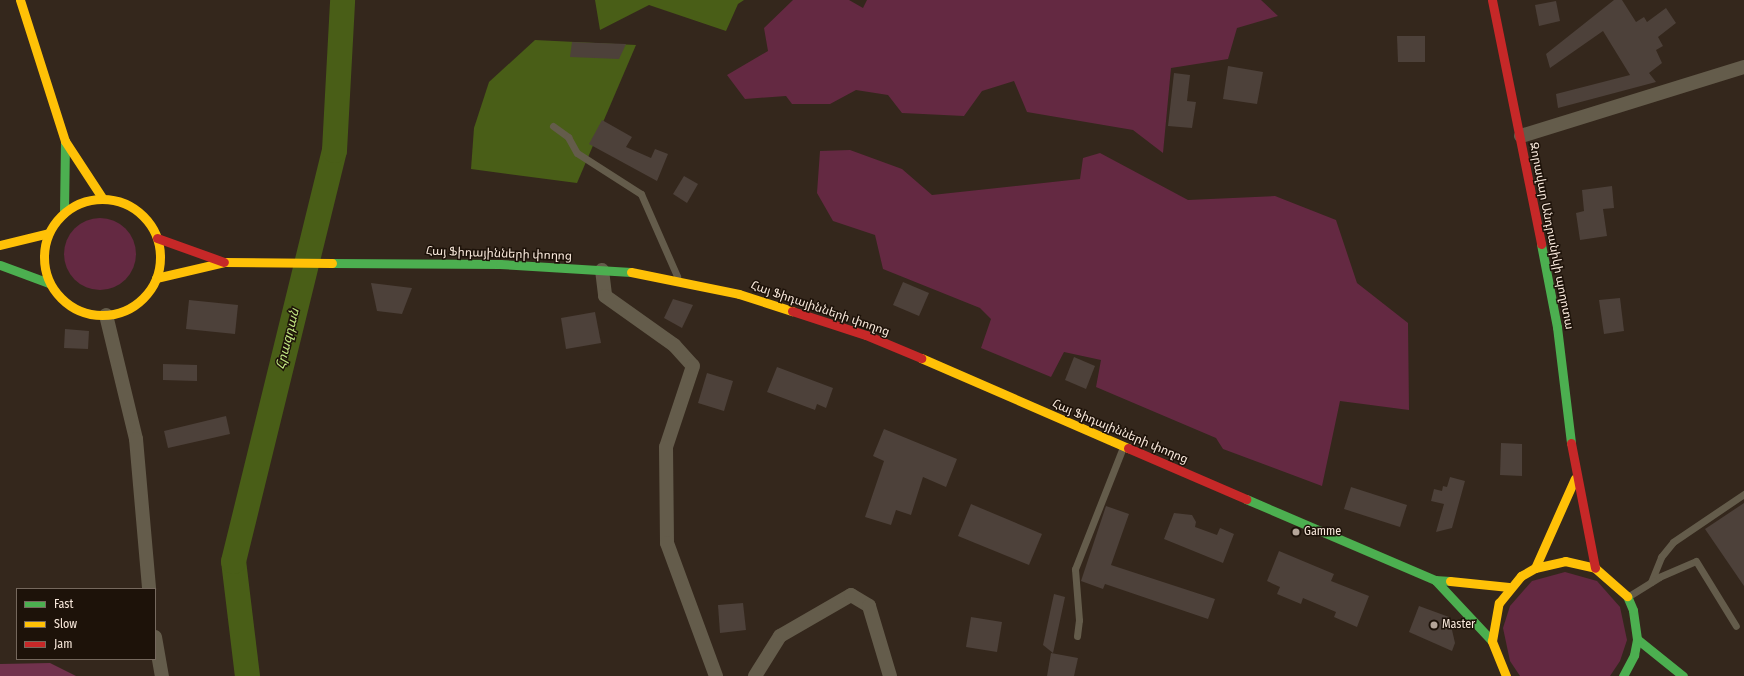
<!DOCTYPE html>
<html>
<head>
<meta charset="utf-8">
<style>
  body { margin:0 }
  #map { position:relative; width:1744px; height:676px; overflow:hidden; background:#34271c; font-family:"Fira Sans Condensed","Noto Sans Armenian",sans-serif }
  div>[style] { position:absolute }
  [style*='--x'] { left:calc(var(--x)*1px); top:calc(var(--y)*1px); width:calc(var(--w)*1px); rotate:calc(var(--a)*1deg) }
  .green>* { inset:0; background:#642942 }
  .round { border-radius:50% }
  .forest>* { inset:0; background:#71324d }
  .water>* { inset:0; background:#495e17 }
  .river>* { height:25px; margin:-12.5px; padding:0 12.5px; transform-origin:12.5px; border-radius:12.5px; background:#495e17 }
  .building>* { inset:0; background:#4d413a }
  .lane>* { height:7px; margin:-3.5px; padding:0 3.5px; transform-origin:3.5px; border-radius:3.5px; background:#645c4b }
  .street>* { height:14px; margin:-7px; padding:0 7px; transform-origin:7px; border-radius:7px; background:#645c4b }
  .fast>* { height:9px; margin:-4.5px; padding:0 4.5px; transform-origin:4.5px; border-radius:4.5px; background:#4caf50 }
  .slow>* { height:9px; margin:-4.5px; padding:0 4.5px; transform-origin:4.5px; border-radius:4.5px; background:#ffc107 }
  .slow>.ring { margin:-4.5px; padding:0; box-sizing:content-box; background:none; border:9px solid #ffc107; border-radius:50% }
  .jam>* { height:9px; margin:-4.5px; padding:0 4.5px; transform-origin:4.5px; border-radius:4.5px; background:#c62828 }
  .dots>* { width:11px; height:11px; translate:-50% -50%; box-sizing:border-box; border:2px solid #1d1209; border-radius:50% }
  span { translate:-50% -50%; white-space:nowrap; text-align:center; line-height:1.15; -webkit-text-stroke:3px #1d1209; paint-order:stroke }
  .street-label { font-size:12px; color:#f9e9dc }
  .poi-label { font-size:12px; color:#f9e9dc }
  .left { translate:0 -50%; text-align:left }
  .water-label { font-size:13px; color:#c0e681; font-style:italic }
  .legend { position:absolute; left:16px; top:588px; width:140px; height:72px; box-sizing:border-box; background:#1d1209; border:1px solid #75685d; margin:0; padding:5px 7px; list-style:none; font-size:12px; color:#f9e9dc }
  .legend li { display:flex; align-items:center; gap:8px; height:20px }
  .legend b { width:20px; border:1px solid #75685d }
</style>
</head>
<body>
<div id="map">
  <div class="green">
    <div style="clip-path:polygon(793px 0,849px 0,863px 8px,867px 0,1261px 0,1278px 16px,1237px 28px,1228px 59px,1171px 68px,1163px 153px,1133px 130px,1027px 112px,1014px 81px,982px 91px,964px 116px,902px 113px,888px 95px,856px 90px,830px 104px,792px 104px,786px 96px,745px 99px,727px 75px,768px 51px,764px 28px)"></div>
    <div style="clip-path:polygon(850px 150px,902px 169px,932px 195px,1080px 179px,1083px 158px,1100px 153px,1188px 200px,1275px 196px,1336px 220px,1357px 283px,1408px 323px,1409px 410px,1340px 401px,1322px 486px,1223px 449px,1216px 438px,1096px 387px,1101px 360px,1064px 352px,1051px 377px,981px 348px,991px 319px,980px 308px,883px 269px,875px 235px,833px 221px,817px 193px,820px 151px)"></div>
    <div class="round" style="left:64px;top:218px;width:72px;height:72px"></div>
    <div style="clip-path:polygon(1565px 572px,1597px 581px,1620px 607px,1627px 640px,1620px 661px,1610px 676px,1520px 676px,1510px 661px,1503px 628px,1510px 606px,1532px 581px)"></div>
  </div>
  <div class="forest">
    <div style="clip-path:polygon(50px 663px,76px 676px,0 676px,0 664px)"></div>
  </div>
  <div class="water">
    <div style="clip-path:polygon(595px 0,744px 0,738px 4px,726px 31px,649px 5px,600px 30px)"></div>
    <div style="clip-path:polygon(535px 40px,636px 45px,577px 183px,471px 169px,474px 128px,489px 82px)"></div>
  </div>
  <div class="river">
    <div style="--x:247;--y:676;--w:116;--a:-96.9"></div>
    <div style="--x:233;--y:561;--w:423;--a:-76.2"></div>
    <div style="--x:334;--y:150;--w:150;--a:-86.9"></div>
  </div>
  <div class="building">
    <div style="clip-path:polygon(1614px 0,1622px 0,1636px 22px,1644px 17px,1647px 22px,1666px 8px,1676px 23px,1658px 37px,1663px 46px,1656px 50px,1662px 63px,1649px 73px,1656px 82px,1558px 108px,1556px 94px,1630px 75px,1603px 31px,1550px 68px,1546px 54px)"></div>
    <div style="clip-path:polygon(1556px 1px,1560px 21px,1539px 26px,1535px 5px)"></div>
    <div style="clip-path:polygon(1397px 36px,1425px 36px,1425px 62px,1398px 62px)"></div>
    <div style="clip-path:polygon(572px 42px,626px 44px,619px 59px,570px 57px)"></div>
    <div style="clip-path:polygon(1228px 66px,1263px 72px,1257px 104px,1223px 99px)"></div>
    <div style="clip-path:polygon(1174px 73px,1190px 75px,1187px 101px,1196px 102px,1192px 128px,1168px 126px)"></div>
    <div style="clip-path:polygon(602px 120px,632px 137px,626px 147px,651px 158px,655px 149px,668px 154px,657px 181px,589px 144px)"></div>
    <div style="clip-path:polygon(684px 176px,698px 184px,687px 203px,673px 194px)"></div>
    <div style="clip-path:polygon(1612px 186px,1614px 208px,1603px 209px,1607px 236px,1580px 240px,1576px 213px,1584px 211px,1582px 190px)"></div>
    <div style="clip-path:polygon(903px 282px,929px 293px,919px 316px,893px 305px)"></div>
    <div style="clip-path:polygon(371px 283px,412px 288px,402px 314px,377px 311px)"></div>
    <div style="clip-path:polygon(1620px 298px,1624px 331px,1604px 334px,1599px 300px)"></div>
    <div style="clip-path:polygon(673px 299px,693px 305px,682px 328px,664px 318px)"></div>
    <div style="clip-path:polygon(189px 300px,238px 305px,235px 334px,186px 329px)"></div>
    <div style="clip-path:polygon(595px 312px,601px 343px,566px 349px,561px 318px)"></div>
    <div style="clip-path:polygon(65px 329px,89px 331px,88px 349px,64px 348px)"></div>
    <div style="clip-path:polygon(1074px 357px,1095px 366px,1086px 389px,1065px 380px)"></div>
    <div style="clip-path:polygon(163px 364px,197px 365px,197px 381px,163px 380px)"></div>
    <div style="clip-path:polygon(777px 367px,833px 388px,826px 408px,817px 404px,815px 410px,767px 392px)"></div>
    <div style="clip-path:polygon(707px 373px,733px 381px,724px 411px,698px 403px)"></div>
    <div style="clip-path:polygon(226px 416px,230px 434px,168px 448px,164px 431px)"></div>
    <div style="clip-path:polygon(884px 429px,957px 459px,946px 487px,923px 477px,911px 515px,896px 510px,891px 525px,865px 517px,884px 461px,873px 456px)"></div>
    <div style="clip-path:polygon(1501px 443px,1522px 444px,1522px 476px,1500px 475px)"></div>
    <div style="clip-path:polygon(1450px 477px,1465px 481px,1452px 528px,1436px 532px,1444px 504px,1431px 501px,1434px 489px,1442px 491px,1443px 486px,1447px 487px)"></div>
    <div style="clip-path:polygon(1351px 487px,1407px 505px,1400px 527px,1344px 509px)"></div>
    <div style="clip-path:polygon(1744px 503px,1744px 586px,1705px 529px)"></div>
    <div style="clip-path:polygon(971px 504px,1042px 534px,1029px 565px,958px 536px)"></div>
    <div style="clip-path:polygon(1106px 506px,1129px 514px,1111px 565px,1215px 599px,1208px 619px,1105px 584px,1103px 589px,1081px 581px)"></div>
    <div style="clip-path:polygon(1174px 513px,1192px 515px,1196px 522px,1195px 527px,1217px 535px,1220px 528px,1234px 534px,1223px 563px,1164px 539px)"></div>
    <div style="clip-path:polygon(1279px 551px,1334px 574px,1331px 581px,1369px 596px,1357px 627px,1334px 617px,1336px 612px,1303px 598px,1301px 604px,1277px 594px,1280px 587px,1267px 581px)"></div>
    <div style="clip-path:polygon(1054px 594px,1065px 597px,1053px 653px,1043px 645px)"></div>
    <div style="clip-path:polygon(743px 603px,746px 630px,720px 633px,718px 605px)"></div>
    <div style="clip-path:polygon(1419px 606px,1449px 617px,1455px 643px,1452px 651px,1409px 632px)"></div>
    <div style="clip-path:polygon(971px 617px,1002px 622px,997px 652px,966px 647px)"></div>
    <div style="clip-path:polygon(1051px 653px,1078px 658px,1074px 676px,1047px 676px)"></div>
  </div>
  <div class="lane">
    <div style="--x:553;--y:126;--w:19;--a:36"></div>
    <div style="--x:568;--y:137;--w:18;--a:61"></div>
    <div style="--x:577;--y:153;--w:76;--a:32.6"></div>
    <div style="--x:641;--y:194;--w:90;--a:66.3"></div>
    <div style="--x:1651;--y:582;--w:27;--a:-68"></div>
    <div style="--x:1661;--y:557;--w:19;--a:-51"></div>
    <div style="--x:1673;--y:542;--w:86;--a:-34.1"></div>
    <div style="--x:1629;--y:596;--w:36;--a:-32"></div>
    <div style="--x:1659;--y:577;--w:40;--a:-23.4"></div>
    <div style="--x:1696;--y:561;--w:76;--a:58.4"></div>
    <div style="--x:1077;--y:636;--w:16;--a:-83"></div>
    <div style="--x:1079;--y:620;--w:51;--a:-94.5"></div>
    <div style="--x:1075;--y:569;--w:131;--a:-68.5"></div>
  </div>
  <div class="street">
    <div style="--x:1521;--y:136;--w:233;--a:-17.2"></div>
    <div style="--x:602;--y:270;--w:26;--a:83"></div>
    <div style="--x:605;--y:296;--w:85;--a:35.4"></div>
    <div style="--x:674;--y:345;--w:28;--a:48"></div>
    <div style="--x:693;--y:366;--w:85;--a:108.4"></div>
    <div style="--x:666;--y:447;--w:96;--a:89.4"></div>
    <div style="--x:667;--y:543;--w:142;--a:69.8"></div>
    <div style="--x:106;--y:315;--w:128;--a:76.4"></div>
    <div style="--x:136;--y:439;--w:151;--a:85"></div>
    <div style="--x:155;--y:637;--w:40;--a:80"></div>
    <div style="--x:755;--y:676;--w:47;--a:-58"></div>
    <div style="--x:780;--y:636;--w:82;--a:-30"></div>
    <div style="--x:851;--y:595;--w:21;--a:31"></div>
    <div style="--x:869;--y:606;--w:73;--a:73.3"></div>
  </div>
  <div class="fast">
    <div style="--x:64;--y:213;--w:72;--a:-89.2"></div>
    <div style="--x:1541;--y:244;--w:85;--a:79.1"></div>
    <div style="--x:1557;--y:327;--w:117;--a:83.1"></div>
    <div style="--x:332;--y:263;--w:168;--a:0.3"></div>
    <div style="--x:500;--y:264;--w:131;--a:3.5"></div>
    <div style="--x:0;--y:265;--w:52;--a:20.2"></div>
    <div style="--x:1246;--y:499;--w:206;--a:23.2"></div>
    <div style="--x:1435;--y:580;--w:15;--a:4"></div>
    <div style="--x:1435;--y:580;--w:83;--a:46.9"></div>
    <div style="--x:1637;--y:639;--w:59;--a:38.8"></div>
    <div style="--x:1623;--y:676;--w:24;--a:-62"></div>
    <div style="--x:1634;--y:655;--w:16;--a:-79"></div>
    <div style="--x:1637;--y:639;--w:29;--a:-98"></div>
    <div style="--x:1633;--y:610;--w:15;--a:-113"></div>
  </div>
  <div class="slow">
    <div style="--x:20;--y:0;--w:148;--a:72.3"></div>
    <div style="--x:65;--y:141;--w:69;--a:56.8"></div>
    <div class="ring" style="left:44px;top:199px;width:107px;height:107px"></div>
    <div style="--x:0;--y:245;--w:50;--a:-13.8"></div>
    <div style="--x:631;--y:272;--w:110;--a:11.5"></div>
    <div style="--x:739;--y:294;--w:56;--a:17.8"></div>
    <div style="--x:156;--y:278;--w:70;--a:-13.2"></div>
    <div style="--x:224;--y:262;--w:108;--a:0.5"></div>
    <div style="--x:921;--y:358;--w:226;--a:23.5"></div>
    <div style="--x:1535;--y:568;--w:98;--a:-66"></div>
    <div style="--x:1450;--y:581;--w:59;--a:5.8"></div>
    <div style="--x:1506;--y:676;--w:38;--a:-112"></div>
    <div style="--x:1492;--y:641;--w:39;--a:-80"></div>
    <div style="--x:1499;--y:603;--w:35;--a:-51"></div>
    <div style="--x:1521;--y:576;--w:16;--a:-30"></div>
    <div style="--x:1535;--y:568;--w:31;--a:-13"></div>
    <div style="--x:1565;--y:561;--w:31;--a:13"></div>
    <div style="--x:1595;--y:568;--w:43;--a:41.2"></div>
  </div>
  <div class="jam">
    <div style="--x:1492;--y:0;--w:249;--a:78.6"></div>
    <div style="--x:157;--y:238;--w:71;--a:19.7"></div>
    <div style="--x:792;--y:311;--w:78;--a:18"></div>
    <div style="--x:866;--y:335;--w:60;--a:22.7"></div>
    <div style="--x:1571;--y:443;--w:127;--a:79.1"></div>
    <div style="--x:1128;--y:448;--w:129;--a:23.4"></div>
  </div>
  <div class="dots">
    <div style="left:1296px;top:532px;background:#b4a599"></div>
    <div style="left:1434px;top:625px;background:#b4a599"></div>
  </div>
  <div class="street-label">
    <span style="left:1551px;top:236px;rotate:79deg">Զորավար Անդրանիկի պողոտա</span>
    <span style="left:499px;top:254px;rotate:2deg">Հայ Ֆիդայինների փողոց</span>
    <span style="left:820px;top:309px;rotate:19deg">Հայ Ֆիդայինների փողոց</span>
    <span style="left:1120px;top:432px;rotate:23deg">Հայ Ֆիդայինների փողոց</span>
  </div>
  <div class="poi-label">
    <span class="left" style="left:1304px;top:532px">Gamme</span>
    <span class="left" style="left:1442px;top:625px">Master</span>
  </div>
  <div class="water-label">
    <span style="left:288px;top:339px;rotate:-76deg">Հրազդան</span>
  </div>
  <ul class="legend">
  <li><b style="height:5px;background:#4caf50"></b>Fast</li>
  <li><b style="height:5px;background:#ffc107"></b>Slow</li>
  <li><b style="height:5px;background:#c62828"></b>Jam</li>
  </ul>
</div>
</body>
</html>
